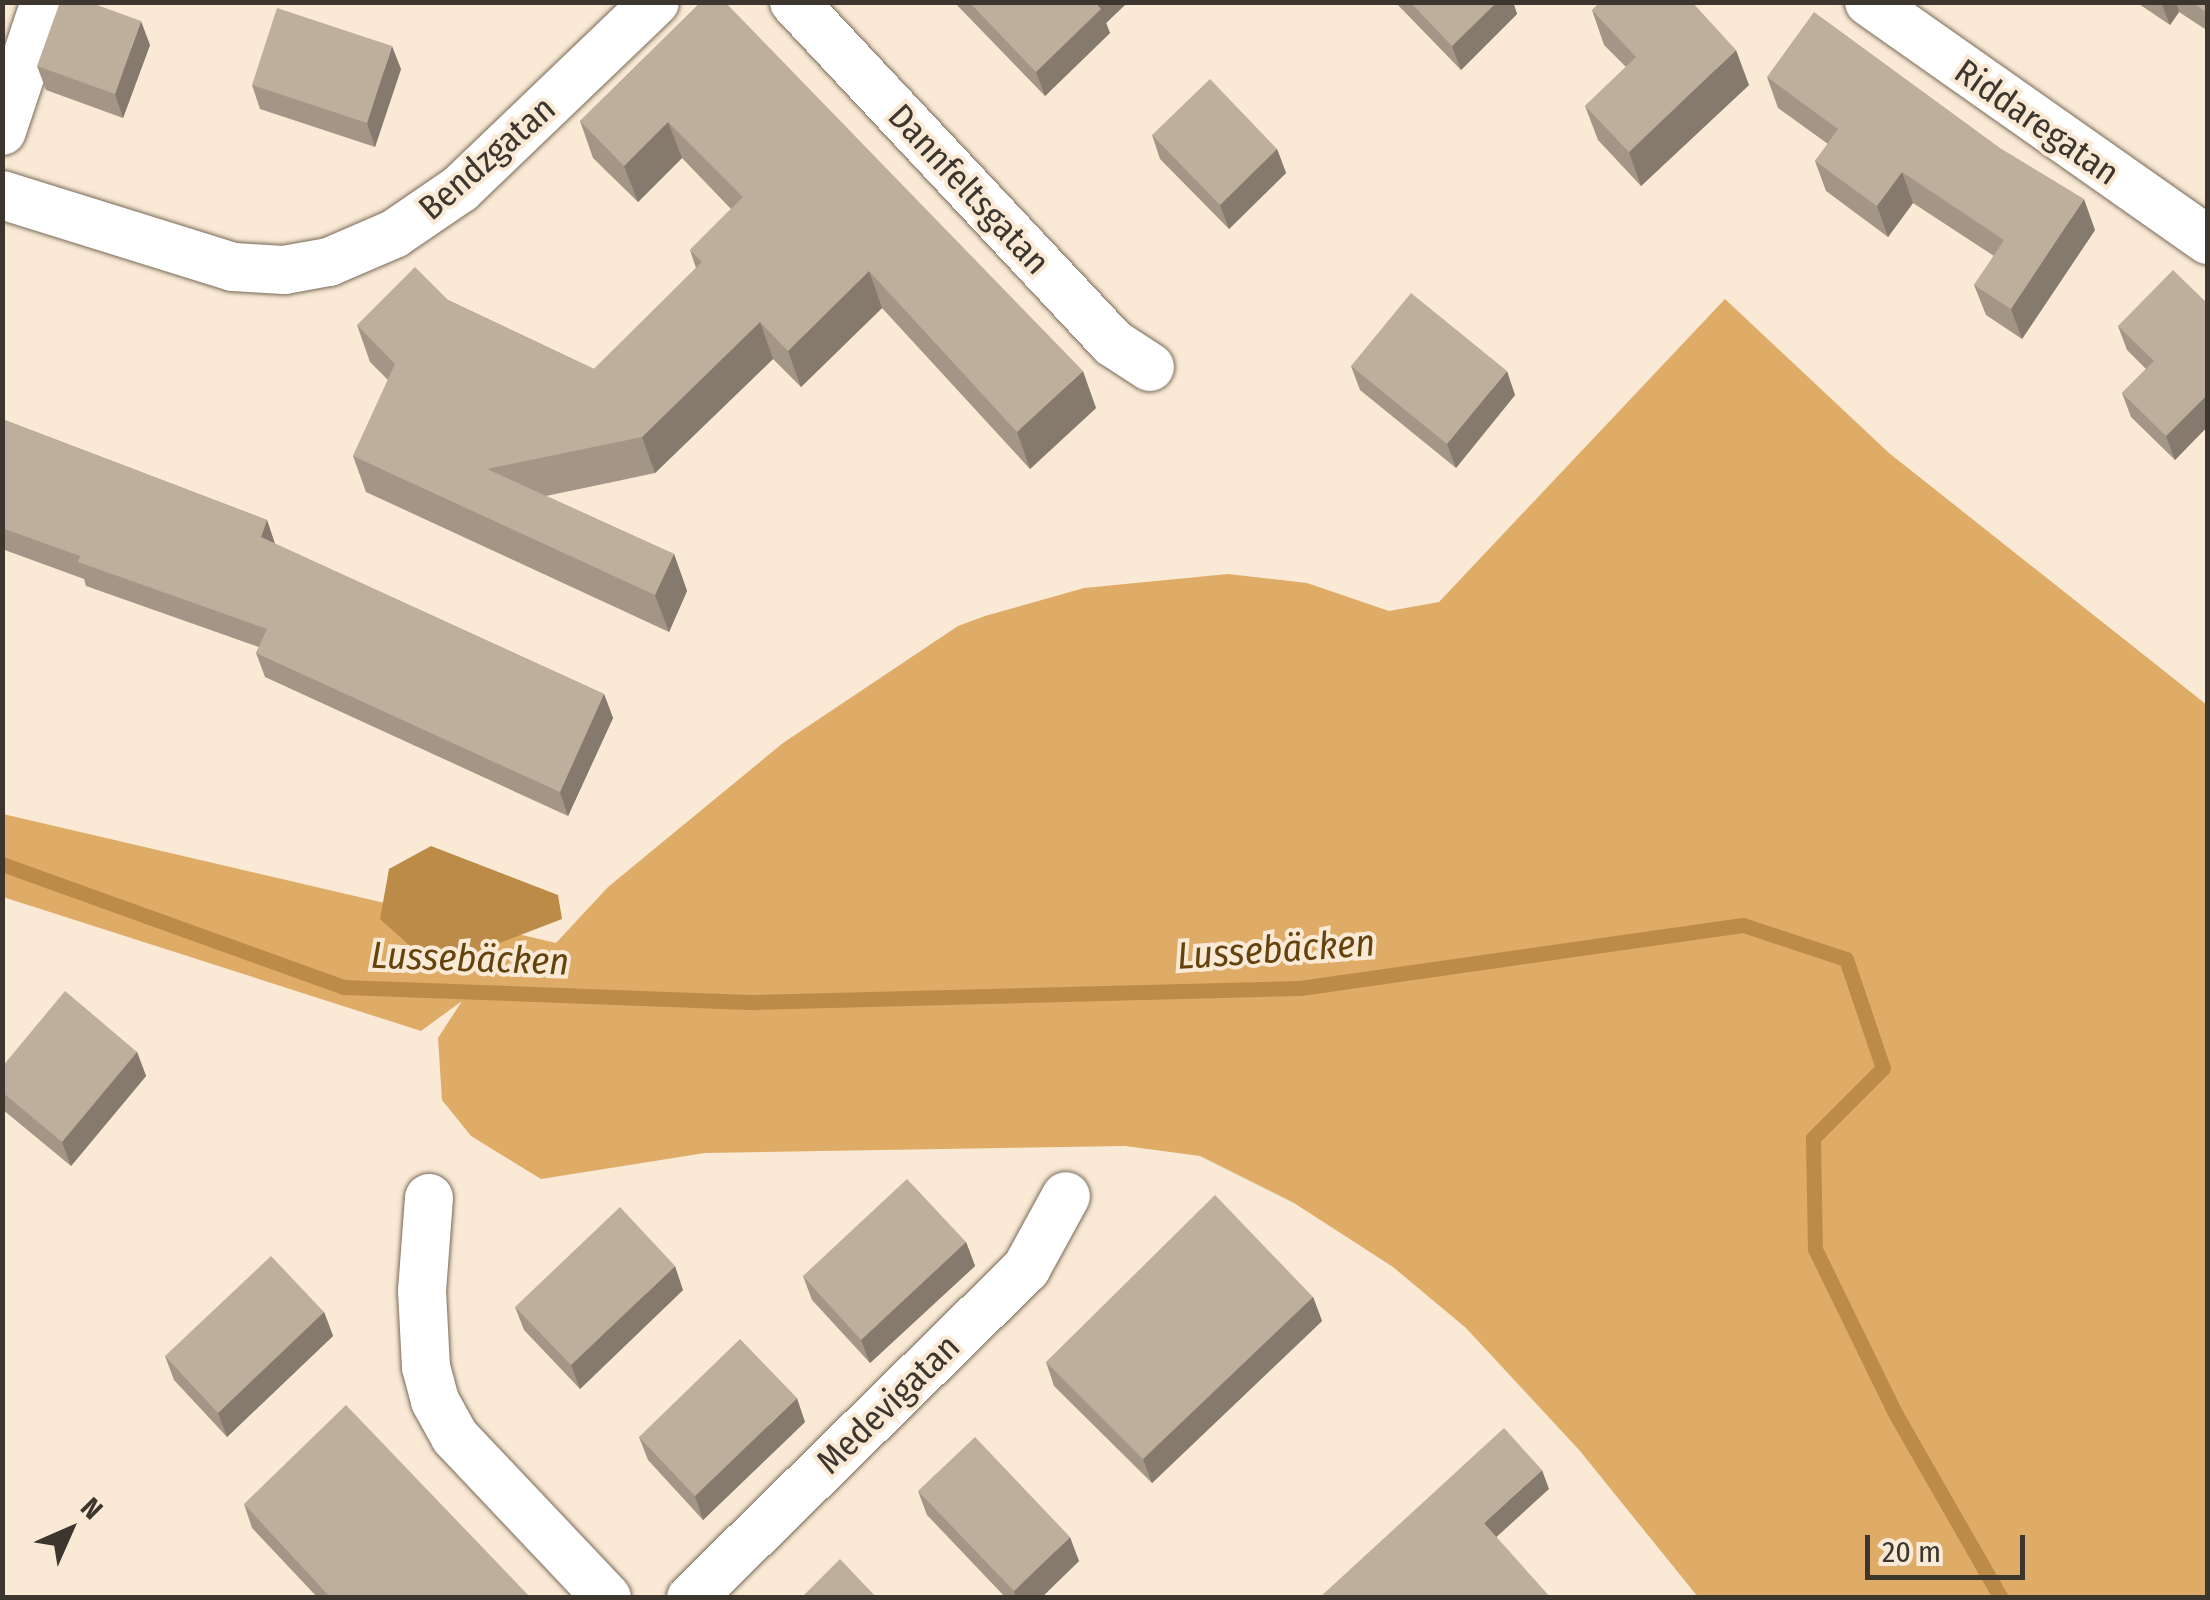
<!DOCTYPE html>
<html>
<head>
<meta charset="utf-8">
<style>
  body { margin:0 }
  #map { position:relative; width:2210px; height:1600px; overflow:hidden; background:#f9e9d5; font-family:"Fira Sans Condensed",sans-serif }
  div>[style] { position:absolute }
  [style*='--x'] { left:calc(var(--x)*1px); top:calc(var(--y)*1px); width:calc(var(--w)*1px); rotate:calc(var(--a)*1deg) }
  .forest>* { inset:0; background:#dfac68 }
  .water>* { inset:0; background:#bc8b47 }
  .stream>* { height:15px; margin:-7.5px; padding:0 7.5px; transform-origin:7.5px; border-radius:7.5px; background:#bc8b47 }
  .roads { filter:drop-shadow(0 0 2px #786a59) drop-shadow(0 0 2px #786a59) }
  .minor>* { height:48px; margin:-24px; padding:0 24px; transform-origin:24px; border-radius:24px; background:#fff }
  .wall>* { inset:0; background:#a39686 }
  .shaded-wall>* { inset:0; background:#857a6d }
  .building>* { inset:0; background:#beaf9c }
  span { translate:-50% -50%; white-space:nowrap; text-align:center; line-height:1.15; -webkit-text-stroke:8px #f9e9d5; paint-order:stroke }
  .street-label { font-size:35px; color:#3c362e }
  .water-label { font-size:38px; color:#65430d; font-style:italic }
  .frame { position:absolute; inset:0; border:5px solid #3c362e; pointer-events:none }
  .north { position:absolute; left:20px; top:1480px; width:100px; height:100px; -webkit-text-stroke:8px #f9e9d5; paint-order:stroke; rotate:45deg; font-size:28px; font-weight:700; line-height:40px; text-align:center; color:#3c362e }
  .north::after { content:''; display:block; margin:auto; width:35px; height:45px; background:#3c362e; clip-path:polygon(50% 0,100% 100%,50% 72%,0 100%) }
  .scale { position:absolute; left:1865px; top:1535px; width:160px; height:45px; box-sizing:border-box; border:5px solid #3c362e; border-top:0; padding-left:12px; font-size:30px; line-height:35px; white-space:nowrap; color:#3c362e; -webkit-text-stroke:8px #f9e9d5; paint-order:stroke }
</style>
</head>
<body>
<div id="map">
  <div class="forest">
    <div style="clip-path:polygon(1725px 299px,1889px 453px,2207px 705px,2207px 1597px,1698px 1597px,1580px 1451px,1466px 1328px,1393px 1267px,1294px 1203px,1200px 1156px,1125px 1146px,705px 1153px,541px 1179px,471px 1136px,442px 1100px,438px 1038px,462px 1001px,421px 1031px,3px 897px,3px 814px,556px 943px,608px 887px,783px 743px,958px 626px,985px 616px,1084px 588px,1228px 574px,1307px 583px,1389px 611px,1439px 602px)"></div>
  </div>
  <div class="water">
    <div style="clip-path:polygon(431px 846px,558px 895px,562px 919px,461px 958px,419px 954px,380px 919px,389px 869px)"></div>
  </div>
  <div class="stream">
    <div style="--x:2;--y:864;--w:363;--a:19.8"></div>
    <div style="--x:343;--y:987;--w:413;--a:2.1"></div>
    <div style="--x:756;--y:1002;--w:544;--a:-1.47"></div>
    <div style="--x:1300;--y:988;--w:447;--a:-8.1"></div>
    <div style="--x:1743;--y:925;--w:108;--a:18.3"></div>
    <div style="--x:1846;--y:959;--w:115;--a:71.3"></div>
    <div style="--x:1883;--y:1068;--w:99;--a:135"></div>
    <div style="--x:1813;--y:1138;--w:111;--a:89"></div>
    <div style="--x:1815;--y:1249;--w:182;--a:64"></div>
    <div style="--x:1895;--y:1413;--w:213;--a:60.2"></div>
  </div>
  <div class="roads">
    <div class="minor">
      <div style="--x:794;--y:2;--w:467;--a:46.9"></div>
      <div style="--x:1113;--y:343;--w:44;--a:33"></div>
      <div style="--x:1869;--y:2;--w:414;--a:35.1"></div>
      <div style="--x:2;--y:131;--w:136;--a:-71.6"></div>
      <div style="--x:2;--y:195;--w:242;--a:17.3"></div>
      <div style="--x:233;--y:267;--w:51;--a:3.4"></div>
      <div style="--x:284;--y:270;--w:46;--a:-10.1"></div>
      <div style="--x:329;--y:262;--w:71;--a:-23.3"></div>
      <div style="--x:394;--y:234;--w:80;--a:-34.3"></div>
      <div style="--x:460;--y:189;--w:270;--a:-43.8"></div>
      <div style="--x:429;--y:1198;--w:93;--a:94.3"></div>
      <div style="--x:422;--y:1291;--w:76;--a:87"></div>
      <div style="--x:426;--y:1367;--w:35;--a:75"></div>
      <div style="--x:435;--y:1401;--w:41;--a:60.9"></div>
      <div style="--x:455;--y:1437;--w:221;--a:46.6"></div>
      <div style="--x:691;--y:1598;--w:470;--a:-44.5"></div>
      <div style="--x:1026;--y:1269;--w:83;--a:-61.3"></div>
    </div>
  </div>
  <div class="wall">
    <div style="clip-path:polygon(701px 2px,1096px 408px,1030px 469px,882px 308px,801px 387px,773px 359px,655px 473px,546px 496px,674px 554px,687px 591px,669px 632px,366px 492px,353px 456px,388px 380px,370px 362px,357px 325px,448px 300px,594px 369px,696px 268px,690px 250px,731px 209px,682px 158px,638px 202px,593px 158px,580px 121px)"></div>
    <div style="clip-path:polygon(954px 2px,1128px 2px,1106px 23px,1110px 33px,1045px 96px)"></div>
    <div style="clip-path:polygon(1395px 2px,1513px 2px,1517px 14px,1461px 70px)"></div>
    <div style="clip-path:polygon(2136px 2px,2208px 2px,2208px 31px,2179px 12px,2170px 25px)"></div>
    <div style="clip-path:polygon(1592px 10px,1749px 85px,1641px 186px,1598px 140px,1585px 106px,1626px 67px,1604px 45px)"></div>
    <div style="clip-path:polygon(150px 45px,123px 118px,46px 90px,37px 66px)"></div>
    <div style="clip-path:polygon(401px 69px,375px 147px,260px 109px,252px 85px)"></div>
    <div style="clip-path:polygon(1767px 77px,2095px 230px,2022px 339px,1986px 315px,1974px 285px,1994px 256px,1913px 203px,1888px 237px,1826px 191px,1815px 161px,1828px 144px,1778px 108px)"></div>
    <div style="clip-path:polygon(1152px 135px,1277px 149px,1286px 173px,1229px 229px,1160px 159px)"></div>
    <div style="clip-path:polygon(2208px 304px,2208px 426px,2175px 460px,2131px 417px,2122px 393px,2146px 369px,2127px 350px,2118px 326px)"></div>
    <div style="clip-path:polygon(1351px 366px,1515px 395px,1456px 468px,1360px 390px)"></div>
    <div style="clip-path:polygon(2px 419px,267px 520px,275px 544px,604px 694px,613px 718px,568px 816px,265px 677px,256px 653px,259px 647px,86px 586px,84px 579px,2px 549px)"></div>
    <div style="clip-path:polygon(137px 1052px,146px 1076px,71px 1166px,2px 1109px,2px 1067px)"></div>
    <div style="clip-path:polygon(966px 1242px,975px 1266px,870px 1363px,812px 1300px,803px 1276px)"></div>
    <div style="clip-path:polygon(683px 1290px,580px 1389px,524px 1330px,515px 1307px)"></div>
    <div style="clip-path:polygon(1313px 1297px,1322px 1321px,1152px 1483px,1054px 1386px,1046px 1362px)"></div>
    <div style="clip-path:polygon(324px 1312px,333px 1336px,227px 1437px,174px 1380px,165px 1356px)"></div>
    <div style="clip-path:polygon(805px 1422px,703px 1520px,648px 1460px,639px 1437px)"></div>
    <div style="clip-path:polygon(918px 1491px,1079px 1561px,1041px 1598px,1006px 1598px,927px 1515px)"></div>
    <div style="clip-path:polygon(244px 1504px,531px 1598px,318px 1598px,252px 1528px)"></div>
  </div>
  <div class="shaded-wall">
    <div style="clip-path:polygon(1095px 2px,1128px 2px,1106px 23px,1110px 33px,1045px 96px,1036px 72px)"></div>
    <div style="clip-path:polygon(1497px 2px,1513px 2px,1517px 14px,1461px 70px,1452px 46px)"></div>
    <div style="clip-path:polygon(2161px 2px,2176px 2px,2179px 12px,2170px 25px)"></div>
    <div style="clip-path:polygon(141px 21px,150px 45px,123px 118px,115px 94px)"></div>
    <div style="clip-path:polygon(392px 46px,401px 69px,375px 147px,367px 123px)"></div>
    <div style="clip-path:polygon(1736px 50px,1749px 85px,1641px 186px,1629px 152px)"></div>
    <div style="clip-path:polygon(668px 122px,682px 158px,638px 202px,624px 166px)"></div>
    <div style="clip-path:polygon(1277px 149px,1286px 173px,1229px 229px,1220px 205px)"></div>
    <div style="clip-path:polygon(1902px 172px,1913px 203px,1888px 237px,1877px 206px)"></div>
    <div style="clip-path:polygon(2084px 199px,2095px 230px,2022px 339px,2011px 309px)"></div>
    <div style="clip-path:polygon(869px 271px,882px 308px,801px 387px,788px 351px)"></div>
    <div style="clip-path:polygon(760px 322px,773px 359px,655px 473px,642px 437px)"></div>
    <div style="clip-path:polygon(1083px 371px,1096px 408px,1030px 469px,1017px 432px)"></div>
    <div style="clip-path:polygon(1507px 371px,1515px 395px,1456px 468px,1447px 444px)"></div>
    <div style="clip-path:polygon(2208px 394px,2208px 426px,2175px 460px,2166px 436px)"></div>
    <div style="clip-path:polygon(267px 520px,275px 544px,261px 537px)"></div>
    <div style="clip-path:polygon(674px 554px,687px 591px,669px 632px,655px 595px)"></div>
    <div style="clip-path:polygon(604px 694px,613px 718px,568px 816px,560px 792px)"></div>
    <div style="clip-path:polygon(137px 1052px,146px 1076px,71px 1166px,62px 1142px)"></div>
    <div style="clip-path:polygon(966px 1242px,975px 1266px,870px 1363px,861px 1340px)"></div>
    <div style="clip-path:polygon(675px 1266px,683px 1290px,580px 1389px,571px 1365px)"></div>
    <div style="clip-path:polygon(1313px 1297px,1322px 1321px,1152px 1483px,1143px 1459px)"></div>
    <div style="clip-path:polygon(324px 1312px,333px 1336px,227px 1437px,218px 1413px)"></div>
    <div style="clip-path:polygon(797px 1398px,805px 1422px,703px 1520px,695px 1496px)"></div>
    <div style="clip-path:polygon(1542px 1470px,1549px 1489px,1491px 1542px,1484px 1523px)"></div>
    <div style="clip-path:polygon(1070px 1537px,1079px 1561px,1041px 1598px,1016px 1598px,1014px 1591px)"></div>
  </div>
  <div class="building">
    <div style="clip-path:polygon(60px 2px,89px 2px,141px 21px,115px 94px,37px 66px)"></div>
    <div style="clip-path:polygon(701px 2px,725px 2px,1083px 371px,1017px 432px,869px 271px,788px 351px,760px 322px,642px 437px,487px 469px,674px 554px,655px 595px,353px 456px,395px 364px,357px 325px,415px 267px,448px 300px,594px 369px,702px 262px,690px 250px,743px 197px,668px 122px,624px 166px,580px 121px)"></div>
    <div style="clip-path:polygon(969px 2px,1095px 2px,1101px 9px,1036px 72px)"></div>
    <div style="clip-path:polygon(1410px 2px,1497px 2px,1452px 46px)"></div>
    <div style="clip-path:polygon(1600px 2px,1692px 2px,1736px 50px,1629px 152px,1585px 106px,1636px 57px,1592px 10px)"></div>
    <div style="clip-path:polygon(2192px 2px,2208px 2px,2208px 14px)"></div>
    <div style="clip-path:polygon(277px 8px,392px 46px,367px 123px,252px 85px)"></div>
    <div style="clip-path:polygon(1814px 12px,2000px 148px,2084px 199px,2011px 309px,1974px 285px,2004px 240px,1902px 172px,1877px 206px,1815px 161px,1838px 129px,1767px 77px)"></div>
    <div style="clip-path:polygon(1210px 79px,1277px 149px,1220px 205px,1152px 135px)"></div>
    <div style="clip-path:polygon(2173px 270px,2208px 304px,2208px 394px,2166px 436px,2122px 393px,2154px 361px,2118px 326px)"></div>
    <div style="clip-path:polygon(1411px 293px,1507px 371px,1447px 444px,1351px 366px)"></div>
    <div style="clip-path:polygon(2px 419px,267px 520px,261px 537px,604px 694px,560px 792px,256px 653px,267px 629px,78px 562px,80px 556px,2px 528px)"></div>
    <div style="clip-path:polygon(65px 991px,137px 1052px,62px 1142px,2px 1092px,2px 1067px)"></div>
    <div style="clip-path:polygon(907px 1179px,966px 1242px,861px 1340px,803px 1276px)"></div>
    <div style="clip-path:polygon(1215px 1195px,1313px 1297px,1143px 1459px,1046px 1362px)"></div>
    <div style="clip-path:polygon(620px 1207px,675px 1266px,571px 1365px,515px 1307px)"></div>
    <div style="clip-path:polygon(271px 1256px,324px 1312px,218px 1413px,165px 1356px)"></div>
    <div style="clip-path:polygon(740px 1339px,797px 1398px,695px 1496px,639px 1437px)"></div>
    <div style="clip-path:polygon(346px 1405px,531px 1598px,331px 1598px,244px 1504px)"></div>
    <div style="clip-path:polygon(1504px 1428px,1542px 1470px,1484px 1523px,1551px 1598px,1319px 1598px)"></div>
    <div style="clip-path:polygon(975px 1437px,1070px 1537px,1014px 1591px,918px 1491px)"></div>
    <div style="clip-path:polygon(840px 1559px,877px 1598px,801px 1598px)"></div>
  </div>
  <div class="street-label">
    <span style="left:2037px;top:122px;rotate:35deg">Riddaregatan</span>
    <span style="left:487px;top:158px;rotate:-41deg">Bendzgatan</span>
    <span style="left:969px;top:189px;rotate:47deg">Dannfeltsgatan</span>
    <span style="left:888px;top:1404px;rotate:-44deg">Medevigatan</span>
  </div>
  <div class="water-label">
    <span style="left:1276px;top:950px;rotate:-4deg">Lussebäcken</span>
    <span style="left:470px;top:959px;rotate:2deg">Lussebäcken</span>
  </div>
  <div class="frame"></div>
  <div class="north">N</div>
  <div class="scale">20 m</div>
</div>
</body>
</html>
